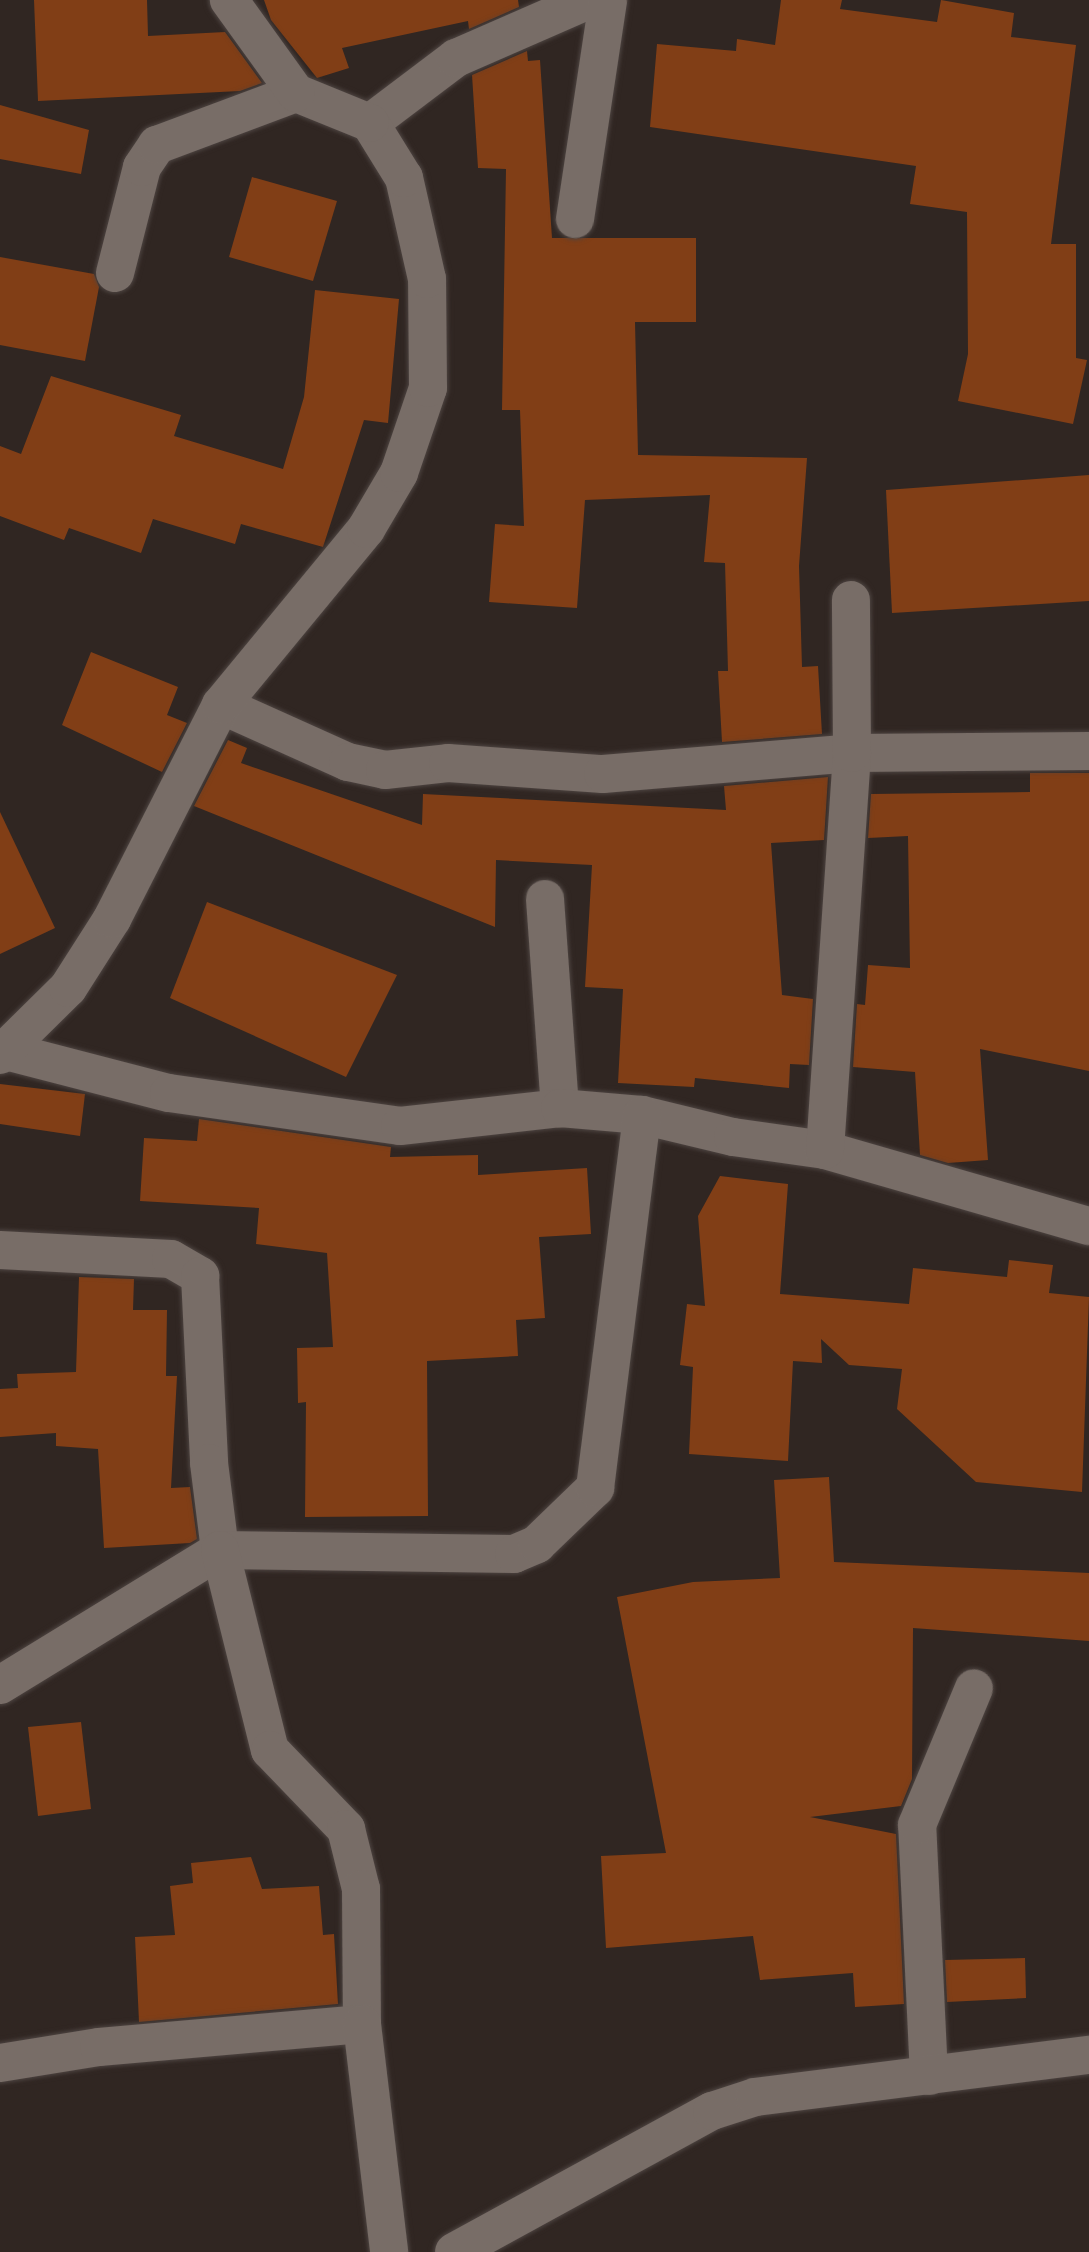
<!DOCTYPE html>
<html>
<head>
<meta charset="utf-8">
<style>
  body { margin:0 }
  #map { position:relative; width:1089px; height:2252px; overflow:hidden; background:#302622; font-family:Literata,serif }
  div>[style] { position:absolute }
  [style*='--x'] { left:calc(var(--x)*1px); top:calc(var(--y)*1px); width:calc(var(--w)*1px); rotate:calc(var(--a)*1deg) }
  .building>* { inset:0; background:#813e16 }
  .roads { filter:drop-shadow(0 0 2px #4d4441) drop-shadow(0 0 2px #4d4441) }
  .street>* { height:38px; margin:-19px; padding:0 19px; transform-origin:19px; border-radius:19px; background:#786d67 }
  span { translate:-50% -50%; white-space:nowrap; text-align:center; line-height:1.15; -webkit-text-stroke:5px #261d18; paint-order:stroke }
</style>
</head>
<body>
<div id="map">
  <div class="building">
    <div style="clip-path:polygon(34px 0,147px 0,148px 36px,225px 32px,262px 83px,240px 91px,38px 101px)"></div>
    <div style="clip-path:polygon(264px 0,518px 0,519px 7px,469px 29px,468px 21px,342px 48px,349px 68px,317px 78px,271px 20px)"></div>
    <div style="clip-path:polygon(781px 0,842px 0,840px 9px,937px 22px,941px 0,1014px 13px,1011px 37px,1076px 45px,1051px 244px,1076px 244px,1076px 358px,1087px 360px,1073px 424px,958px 401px,968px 354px,967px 212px,910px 204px,916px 166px,650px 127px,657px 44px,736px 51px,737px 39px,775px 45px)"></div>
    <div style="clip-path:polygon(527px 51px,528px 61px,540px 60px,552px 238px,696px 238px,696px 322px,635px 322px,638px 455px,807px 458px,799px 566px,802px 667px,818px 666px,822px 734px,722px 742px,718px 671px,728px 671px,725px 563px,704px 562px,710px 495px,585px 500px,577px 608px,489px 602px,495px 524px,524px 526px,520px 410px,502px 410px,506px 169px,478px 168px,472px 75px)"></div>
    <div style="clip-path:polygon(0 105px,89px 130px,81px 174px,0 159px)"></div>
    <div style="clip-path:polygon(252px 177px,337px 201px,313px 281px,229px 257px)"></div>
    <div style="clip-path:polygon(0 257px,94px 274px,99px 287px,85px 361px,0 345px)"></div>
    <div style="clip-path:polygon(315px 290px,399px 299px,388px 423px,364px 420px,323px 547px,241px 524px,235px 544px,153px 519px,141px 553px,69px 528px,64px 540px,0 516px,0 446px,21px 454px,51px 376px,181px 415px,174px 436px,283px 469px,304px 397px)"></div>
    <div style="clip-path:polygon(1089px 475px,1089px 601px,892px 613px,886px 490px)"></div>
    <div style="clip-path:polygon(91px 652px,178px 687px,167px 715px,187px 723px,162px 772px,62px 725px)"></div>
    <div style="clip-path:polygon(228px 740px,247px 748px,241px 763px,422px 825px,423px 794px,726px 810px,724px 786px,828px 777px,824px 840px,771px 843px,782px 995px,813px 999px,809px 1065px,790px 1064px,789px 1088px,695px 1078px,694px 1087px,618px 1083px,623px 989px,585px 987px,592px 865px,496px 860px,495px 927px,194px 806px)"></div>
    <div style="clip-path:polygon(1030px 773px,1089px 773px,1089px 1071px,980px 1049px,988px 1160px,948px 1163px,920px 1155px,915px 1072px,853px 1067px,857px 1004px,865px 1005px,868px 965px,910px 968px,908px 836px,868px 838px,871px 794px,1030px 792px)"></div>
    <div style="clip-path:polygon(0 812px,55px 928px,0 954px)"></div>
    <div style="clip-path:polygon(207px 902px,397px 975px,346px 1077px,170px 998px)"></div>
    <div style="clip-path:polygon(0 1084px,85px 1094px,80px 1136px,0 1124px)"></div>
    <div style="clip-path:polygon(199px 1119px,391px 1147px,390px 1157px,478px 1155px,478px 1175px,587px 1168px,591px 1234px,539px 1237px,545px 1318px,516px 1320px,518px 1356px,427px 1361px,428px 1516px,305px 1517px,306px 1402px,298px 1403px,297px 1348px,333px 1347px,327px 1253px,256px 1244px,259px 1208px,140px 1201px,144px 1138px,197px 1141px)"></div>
    <div style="clip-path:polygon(720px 1176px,788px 1184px,780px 1294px,909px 1304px,913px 1268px,1007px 1277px,1009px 1260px,1053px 1265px,1049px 1293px,1089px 1297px,1082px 1492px,976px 1482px,897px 1409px,902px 1369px,849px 1365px,821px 1339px,822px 1363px,793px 1361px,788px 1461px,689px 1454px,693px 1367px,680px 1365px,687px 1304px,705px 1306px,698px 1216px)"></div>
    <div style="clip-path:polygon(79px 1277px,134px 1279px,133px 1310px,167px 1310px,166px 1376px,177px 1376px,171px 1488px,190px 1487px,197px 1539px,190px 1543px,104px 1548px,98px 1449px,56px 1446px,56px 1433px,0 1437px,0 1389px,18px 1388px,17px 1374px,76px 1372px)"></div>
    <div style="clip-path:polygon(829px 1477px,834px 1562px,1089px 1573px,1089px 1641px,913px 1628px,912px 1779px,901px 1806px,810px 1817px,896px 1834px,904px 2004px,855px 2007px,853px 1973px,760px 1980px,753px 1936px,606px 1948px,601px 1856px,666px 1853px,617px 1597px,693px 1582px,780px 1578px,774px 1480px)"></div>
    <div style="clip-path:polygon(81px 1722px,91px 1809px,38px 1816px,28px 1727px)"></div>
    <div style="clip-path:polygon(251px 1857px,262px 1889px,319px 1886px,323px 1935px,334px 1934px,338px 2004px,139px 2022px,135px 1937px,175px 1935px,170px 1886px,193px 1883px,191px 1863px)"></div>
    <div style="clip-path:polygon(1025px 1958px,1026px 1998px,947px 2002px,945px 1960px)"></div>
  </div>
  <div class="roads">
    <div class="street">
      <div style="--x:370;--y:123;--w:108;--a:-37.1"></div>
      <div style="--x:456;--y:58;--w:145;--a:-23.6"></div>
      <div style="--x:575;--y:219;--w:221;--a:-81.4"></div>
      <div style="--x:115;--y:273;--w:109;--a:-75.7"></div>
      <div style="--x:142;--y:167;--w:27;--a:-56"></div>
      <div style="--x:157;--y:145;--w:148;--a:-20.5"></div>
      <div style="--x:221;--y:705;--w:139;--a:24.2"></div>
      <div style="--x:348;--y:762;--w:38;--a:12"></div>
      <div style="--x:385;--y:770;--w:63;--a:-6.3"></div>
      <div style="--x:448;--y:763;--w:155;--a:4.1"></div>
      <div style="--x:603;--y:774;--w:250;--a:-4.8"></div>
      <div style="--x:852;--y:753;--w:237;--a:-0.5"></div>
      <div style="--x:545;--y:899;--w:210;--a:85.9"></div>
      <div style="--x:10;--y:1052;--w:164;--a:14.5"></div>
      <div style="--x:169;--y:1093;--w:233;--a:8.1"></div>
      <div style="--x:400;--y:1126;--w:161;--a:-6.4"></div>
      <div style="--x:560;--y:1108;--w:82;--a:4.9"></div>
      <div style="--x:642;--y:1115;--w:94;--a:13.6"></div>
      <div style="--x:733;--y:1137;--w:93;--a:8"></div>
      <div style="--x:825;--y:1150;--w:275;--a:16.1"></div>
      <div style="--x:0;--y:1055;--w:95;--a:-44.6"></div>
      <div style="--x:68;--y:988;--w:82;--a:-57.5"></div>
      <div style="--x:112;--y:919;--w:240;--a:-63"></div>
      <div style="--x:221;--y:705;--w:228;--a:-50.5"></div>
      <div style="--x:366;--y:529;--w:65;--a:-59.5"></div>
      <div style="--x:399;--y:473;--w:90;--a:-71.2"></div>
      <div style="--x:428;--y:388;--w:109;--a:-90.5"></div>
      <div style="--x:427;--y:279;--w:104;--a:-102.8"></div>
      <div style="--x:404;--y:178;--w:65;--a:-121.7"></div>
      <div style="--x:370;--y:123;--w:80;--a:-157.9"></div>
      <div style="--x:296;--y:93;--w:115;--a:-125.8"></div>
      <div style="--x:825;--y:1150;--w:398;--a:-86.1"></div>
      <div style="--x:852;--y:753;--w:153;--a:-90.4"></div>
      <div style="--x:0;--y:1250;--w:171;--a:3"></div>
      <div style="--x:171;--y:1259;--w:34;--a:30"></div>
      <div style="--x:200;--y:1276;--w:187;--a:87.2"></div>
      <div style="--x:209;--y:1463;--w:88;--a:82.8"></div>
      <div style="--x:220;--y:1550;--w:294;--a:0.8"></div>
      <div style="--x:514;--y:1554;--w:25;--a:-23"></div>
      <div style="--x:537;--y:1544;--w:81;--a:-44"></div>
      <div style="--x:595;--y:1488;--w:376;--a:-82.8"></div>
      <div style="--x:0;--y:1685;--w:258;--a:-31.5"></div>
      <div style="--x:220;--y:1550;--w:206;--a:76"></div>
      <div style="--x:270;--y:1750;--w:110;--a:46.1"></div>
      <div style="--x:346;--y:1829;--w:62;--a:76"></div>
      <div style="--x:361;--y:1889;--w:135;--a:89.6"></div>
      <div style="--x:0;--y:2063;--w:100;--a:-9.2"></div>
      <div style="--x:99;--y:2047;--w:264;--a:-5"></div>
      <div style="--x:362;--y:2024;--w:230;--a:83.2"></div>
      <div style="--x:929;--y:2076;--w:251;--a:-92.7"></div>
      <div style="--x:917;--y:1825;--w:148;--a:-67.4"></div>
      <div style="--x:454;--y:2252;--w:294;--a:-28.7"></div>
      <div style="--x:712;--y:2111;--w:45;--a:-18"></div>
      <div style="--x:755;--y:2097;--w:337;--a:-7.2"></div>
    </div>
  </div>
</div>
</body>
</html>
